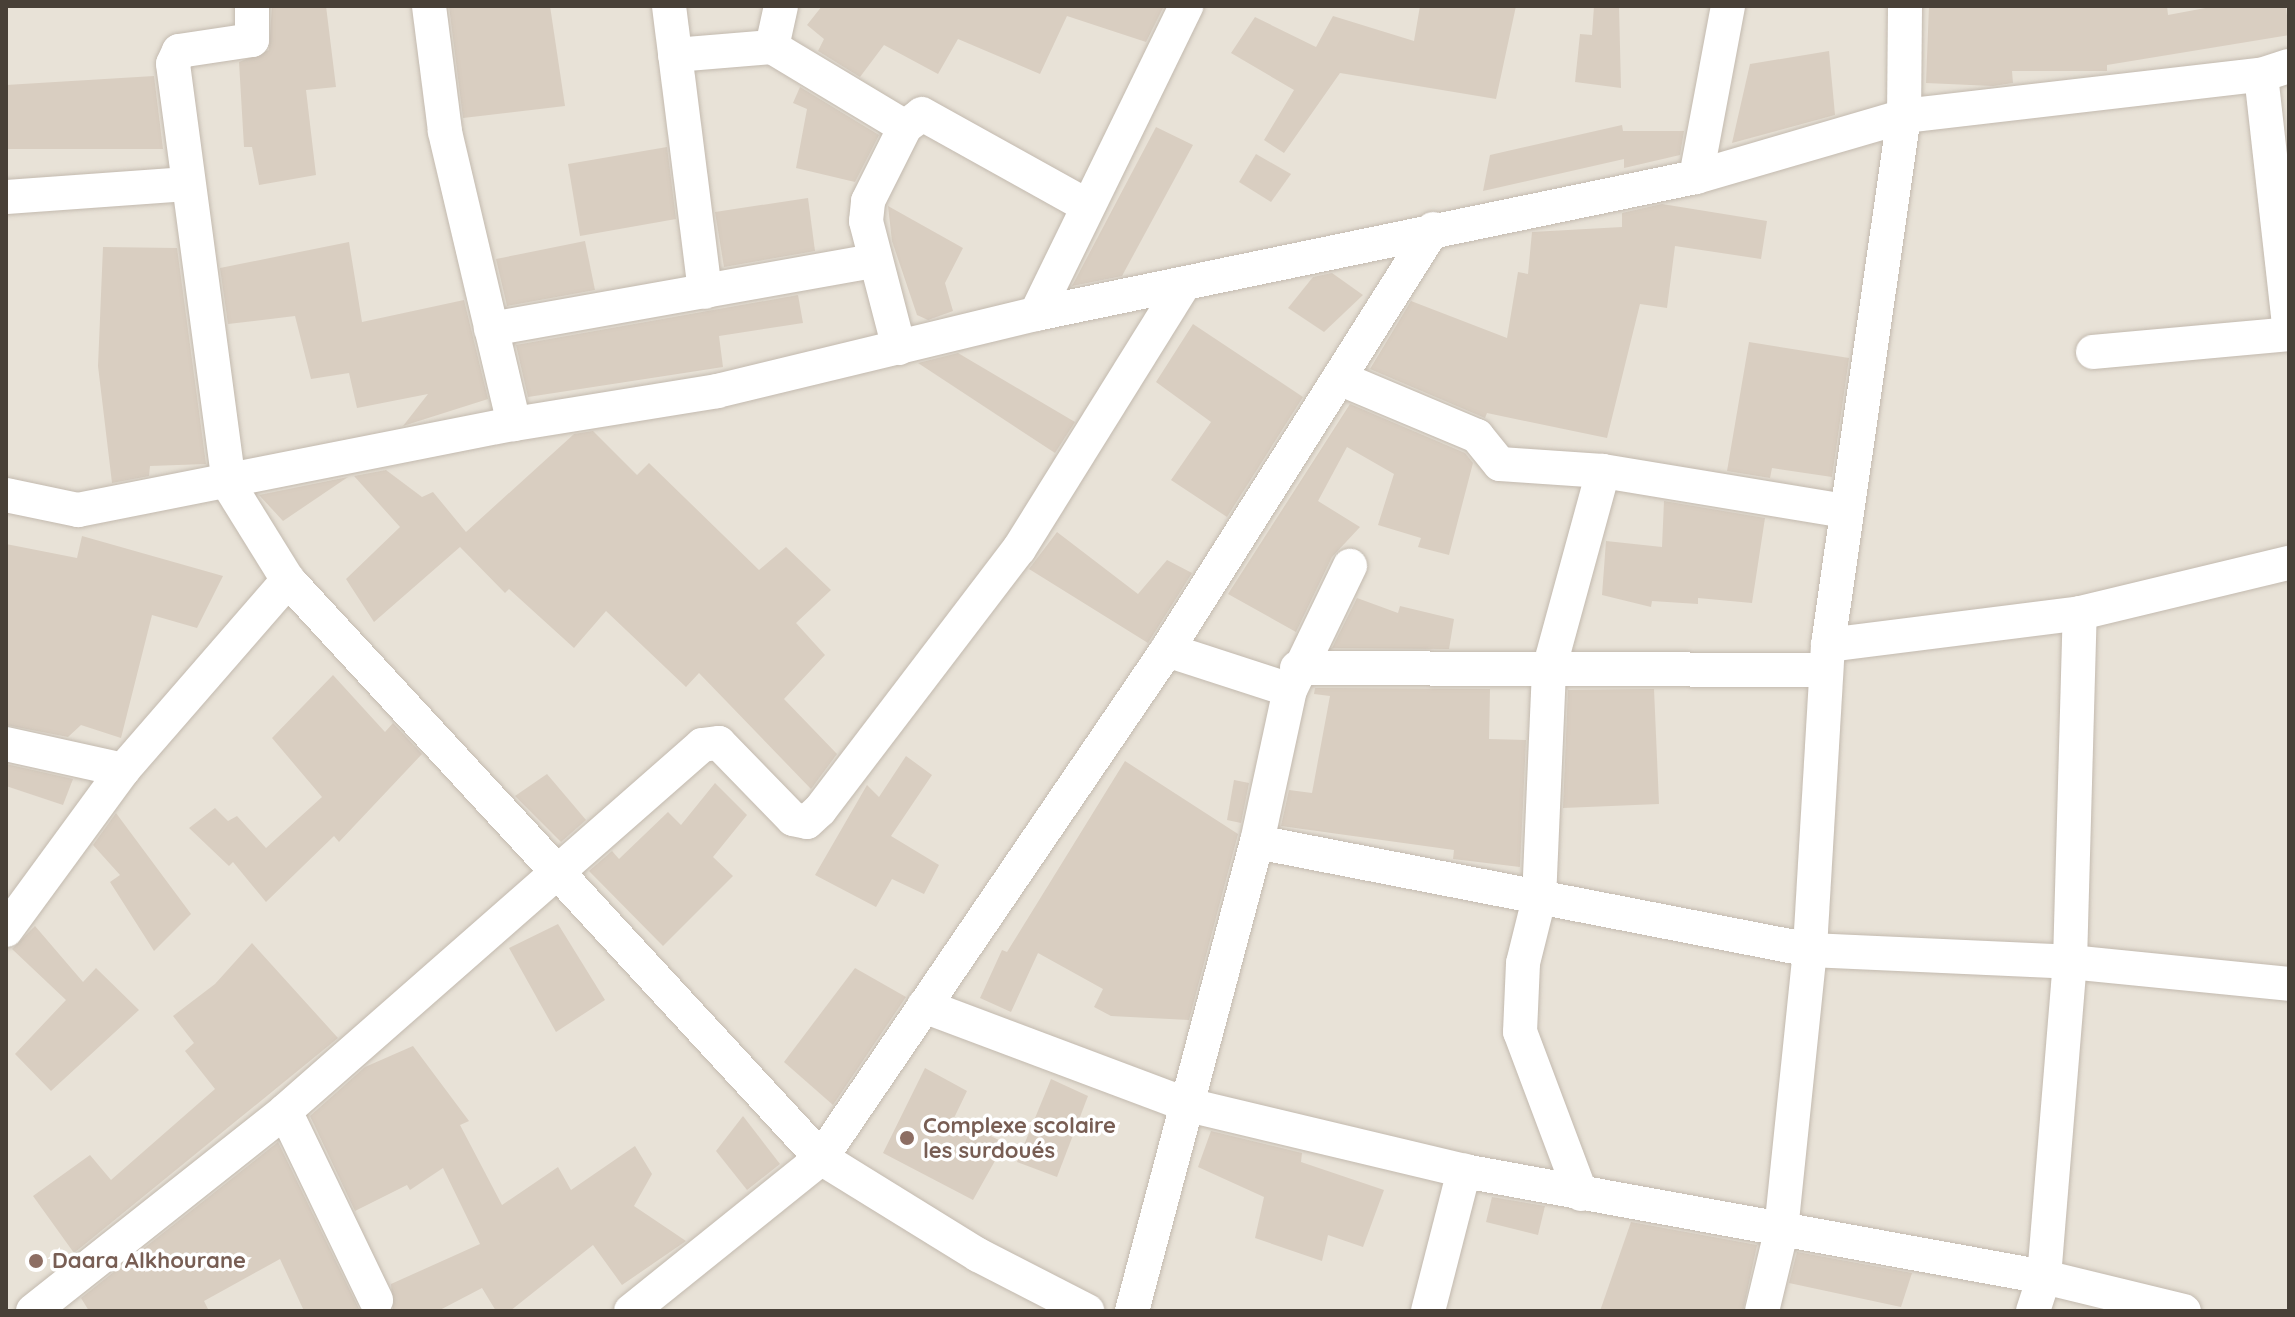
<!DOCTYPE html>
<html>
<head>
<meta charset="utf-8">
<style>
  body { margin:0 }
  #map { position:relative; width:2295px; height:1317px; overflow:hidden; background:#f5f0e9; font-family:Quicksand,sans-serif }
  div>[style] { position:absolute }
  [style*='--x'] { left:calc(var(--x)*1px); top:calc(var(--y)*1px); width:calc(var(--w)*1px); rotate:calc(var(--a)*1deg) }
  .residential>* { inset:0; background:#e8e2d7 }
  .building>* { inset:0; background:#d9cec1 }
  .roads { filter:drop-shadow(0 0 2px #c3baaf) drop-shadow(0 0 2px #c3baaf) }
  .street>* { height:34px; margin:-17px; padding:0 17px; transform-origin:17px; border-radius:17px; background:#fff }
  .dots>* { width:22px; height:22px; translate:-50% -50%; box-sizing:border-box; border:4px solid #fff; border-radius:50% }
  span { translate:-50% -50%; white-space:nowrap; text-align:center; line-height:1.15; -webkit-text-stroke:7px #fff; paint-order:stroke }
  .education-label { font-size:22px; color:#785e54; font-weight:700 }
  .left { translate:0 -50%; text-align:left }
  .frame { position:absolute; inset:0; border:8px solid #484037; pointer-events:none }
</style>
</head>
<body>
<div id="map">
  <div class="residential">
    <div style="clip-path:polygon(6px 6px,2289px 6px,2289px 1311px,6px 1311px)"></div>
  </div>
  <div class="building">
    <div style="clip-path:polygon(272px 6px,326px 6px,336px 87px,306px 90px,316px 175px,259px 185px,252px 147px,244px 147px,239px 62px,269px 50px)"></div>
    <div style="clip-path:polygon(449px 6px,550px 6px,565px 106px,463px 118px)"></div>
    <div style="clip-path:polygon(822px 6px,1164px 6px,1146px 42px,1067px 16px,1040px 74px,958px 39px,938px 74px,884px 45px,860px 77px,818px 51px,824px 39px,807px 25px)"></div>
    <div style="clip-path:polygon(1420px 6px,1516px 6px,1496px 99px,1340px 73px,1284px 153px,1264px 140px,1294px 90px,1231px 53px,1255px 17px,1316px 47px,1333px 16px,1414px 41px)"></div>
    <div style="clip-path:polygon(1594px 6px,1619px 6px,1621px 88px,1575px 82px,1580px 34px,1592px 35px)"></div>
    <div style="clip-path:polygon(1929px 6px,2167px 6px,2168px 15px,2216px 6px,2286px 6px,2289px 35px,2107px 65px,2107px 71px,2012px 71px,2013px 83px,1993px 86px,1926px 83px)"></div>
    <div style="clip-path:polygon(1829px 51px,1835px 115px,1732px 143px,1750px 64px)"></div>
    <div style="clip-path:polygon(154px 76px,163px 149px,6px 149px,6px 85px)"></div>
    <div style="clip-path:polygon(800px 87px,879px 135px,855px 182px,796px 168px,807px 109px,793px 103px)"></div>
    <div style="clip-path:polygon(1622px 125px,1623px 131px,1684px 131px,1680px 155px,1624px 168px,1624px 159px,1483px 191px,1490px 155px)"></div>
    <div style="clip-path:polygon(1156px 127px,1193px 145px,1122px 276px,1072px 286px)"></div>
    <div style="clip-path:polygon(667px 147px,676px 219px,580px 236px,568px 164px)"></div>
    <div style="clip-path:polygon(1256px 154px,1291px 174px,1271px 202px,1239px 182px)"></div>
    <div style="clip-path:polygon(808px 198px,815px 251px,724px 267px,715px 212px)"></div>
    <div style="clip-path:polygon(1662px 204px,1767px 221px,1761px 259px,1675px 246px,1667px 308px,1640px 304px,1607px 438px,1487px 413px,1485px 418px,1370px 369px,1411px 301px,1507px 338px,1518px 272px,1528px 274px,1532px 232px,1622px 227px,1622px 213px)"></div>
    <div style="clip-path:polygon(888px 206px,963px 248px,945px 283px,953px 311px,928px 320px,917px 315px,892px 241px)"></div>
    <div style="clip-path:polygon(585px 241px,595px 290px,507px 306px,496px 259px)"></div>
    <div style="clip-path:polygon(349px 242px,362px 322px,464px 300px,488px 399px,403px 426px,428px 394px,357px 408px,349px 373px,311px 379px,295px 316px,228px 324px,220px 268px)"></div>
    <div style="clip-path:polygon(103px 247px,177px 248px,206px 464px,150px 466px,149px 476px,112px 483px,98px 366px)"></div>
    <div style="clip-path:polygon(1332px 273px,1363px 295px,1324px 332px,1288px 308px,1313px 277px)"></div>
    <div style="clip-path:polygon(798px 295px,803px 323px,719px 336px,723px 367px,528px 397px,516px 345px)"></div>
    <div style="clip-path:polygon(1193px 324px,1303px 397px,1227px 517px,1171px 480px,1211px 422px,1156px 382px)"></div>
    <div style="clip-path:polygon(1749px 342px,1849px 358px,1832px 477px,1772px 468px,1770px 478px,1727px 471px)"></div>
    <div style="clip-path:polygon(958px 353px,1075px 422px,1055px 453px,918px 363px)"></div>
    <div style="clip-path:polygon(1350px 404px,1465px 453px,1473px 463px,1449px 555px,1418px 547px,1421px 538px,1378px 525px,1394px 474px,1347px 447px,1318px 501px,1360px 527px,1332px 557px,1296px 632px,1228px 594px)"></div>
    <div style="clip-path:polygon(593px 431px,637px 475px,649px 463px,759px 570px,786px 547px,831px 590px,796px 623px,825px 655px,784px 699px,837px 754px,811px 789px,699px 673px,686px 687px,606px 611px,574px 648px,509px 589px,505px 593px,460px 547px,374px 622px,346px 579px,400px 527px,354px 476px,386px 470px,422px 497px,433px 492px,466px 532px,574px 434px)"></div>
    <div style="clip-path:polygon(348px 477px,283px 521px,259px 495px)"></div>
    <div style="clip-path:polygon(1664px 501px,1765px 518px,1752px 603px,1698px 598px,1698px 604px,1652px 601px,1651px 607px,1602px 595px,1606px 541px,1662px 547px)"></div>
    <div style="clip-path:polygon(1057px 532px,1138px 594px,1167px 560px,1192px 573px,1148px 643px,1029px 569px)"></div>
    <div style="clip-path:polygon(82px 536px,223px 576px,197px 628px,152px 615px,121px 738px,81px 725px,68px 737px,6px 725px,6px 544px,77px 558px)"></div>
    <div style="clip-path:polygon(1357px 598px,1398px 613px,1400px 606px,1454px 619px,1449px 649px,1332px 648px)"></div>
    <div style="clip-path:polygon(333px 675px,385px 732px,393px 723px,422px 754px,339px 842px,334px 836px,266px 902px,233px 862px,229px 866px,189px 828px,215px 808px,228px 821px,237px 816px,266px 848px,322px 797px,272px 738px)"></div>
    <div style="clip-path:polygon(1315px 688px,1490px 689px,1489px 739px,1526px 740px,1520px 867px,1453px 859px,1454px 850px,1281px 826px,1289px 790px,1312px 793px,1330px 696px,1314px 694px)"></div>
    <div style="clip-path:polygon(1654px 689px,1659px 804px,1563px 808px,1568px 690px)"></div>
    <div style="clip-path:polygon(906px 756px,932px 775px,891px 836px,939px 865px,924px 894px,892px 879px,876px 907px,815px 875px,867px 785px,879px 797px)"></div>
    <div style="clip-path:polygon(1125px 761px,1238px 834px,1189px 1020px,1111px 1016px,1094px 1007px,1103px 989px,1038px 953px,1011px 1012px,980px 998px,1002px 950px,1007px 952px)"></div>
    <div style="clip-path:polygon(6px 764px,73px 779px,63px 805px,6px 786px)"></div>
    <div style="clip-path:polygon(547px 774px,586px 820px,561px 842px,515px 796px)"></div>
    <div style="clip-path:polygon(1234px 780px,1249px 783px,1241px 823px,1227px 820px)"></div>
    <div style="clip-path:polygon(715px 783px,747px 815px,713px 857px,733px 876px,663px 946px,589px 871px,612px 851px,619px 859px,668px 812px,681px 825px)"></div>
    <div style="clip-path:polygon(116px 813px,191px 914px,154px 951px,110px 882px,120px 875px,93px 845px)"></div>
    <div style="clip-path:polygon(558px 924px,605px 1000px,556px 1032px,509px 948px)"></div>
    <div style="clip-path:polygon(35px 926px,83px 982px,96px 968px,139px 1010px,51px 1091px,15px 1054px,66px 1000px,12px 949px)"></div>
    <div style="clip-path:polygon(252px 943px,338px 1038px,74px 1253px,33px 1196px,90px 1155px,111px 1180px,215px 1089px,185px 1051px,194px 1043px,173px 1016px,215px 984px)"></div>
    <div style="clip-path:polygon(855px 968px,906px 997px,833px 1105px,784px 1062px)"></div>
    <div style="clip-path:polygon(413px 1046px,469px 1121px,460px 1125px,502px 1205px,558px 1167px,571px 1190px,635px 1146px,652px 1174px,634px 1206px,686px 1241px,622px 1285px,593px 1245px,510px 1311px,496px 1311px,482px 1288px,438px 1311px,393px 1311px,391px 1284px,480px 1244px,443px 1168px,410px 1190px,407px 1185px,355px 1211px,310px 1116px,365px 1067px)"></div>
    <div style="clip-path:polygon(925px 1068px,967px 1091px,954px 1118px,1005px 1143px,973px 1200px,883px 1153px)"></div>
    <div style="clip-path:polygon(1051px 1079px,1088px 1096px,1057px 1177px,1017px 1162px)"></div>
    <div style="clip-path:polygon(743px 1116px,780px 1164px,747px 1190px,716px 1151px)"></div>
    <div style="clip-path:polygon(1211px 1131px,1302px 1153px,1301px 1162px,1384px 1190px,1363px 1247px,1328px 1235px,1322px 1261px,1255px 1238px,1264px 1197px,1198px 1167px)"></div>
    <div style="clip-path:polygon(278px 1142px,360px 1311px,304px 1311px,280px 1259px,204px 1301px,209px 1311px,89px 1311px,81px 1298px)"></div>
    <div style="clip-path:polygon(1492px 1197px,1545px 1206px,1538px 1235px,1486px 1222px)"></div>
    <div style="clip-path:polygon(1631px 1222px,1757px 1245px,1743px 1311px,1600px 1311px)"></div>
    <div style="clip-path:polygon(1797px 1252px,1912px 1273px,1901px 1307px,1789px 1283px)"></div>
  </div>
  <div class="roads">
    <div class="street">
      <div style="--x:252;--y:6;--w:34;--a:90"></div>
      <div style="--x:252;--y:40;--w:74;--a:171.4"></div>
      <div style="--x:179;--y:51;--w:14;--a:115"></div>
      <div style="--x:173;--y:64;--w:425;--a:82.4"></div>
      <div style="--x:229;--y:485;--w:112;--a:58.2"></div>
      <div style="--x:288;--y:580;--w:786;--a:47.32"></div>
      <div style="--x:821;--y:1158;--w:185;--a:31.7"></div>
      <div style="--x:978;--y:1255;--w:123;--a:27.2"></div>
      <div style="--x:669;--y:6;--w:288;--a:82.8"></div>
      <div style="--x:1905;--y:6;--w:110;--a:90.5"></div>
      <div style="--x:1904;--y:116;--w:359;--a:-6.6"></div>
      <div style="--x:2261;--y:75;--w:29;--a:-18"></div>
      <div style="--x:772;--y:47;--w:42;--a:-77.6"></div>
      <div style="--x:675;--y:55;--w:97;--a:-4.7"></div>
      <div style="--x:772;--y:47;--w:155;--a:31"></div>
      <div style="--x:905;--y:127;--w:21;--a:-37"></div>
      <div style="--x:922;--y:114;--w:189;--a:29.1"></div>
      <div style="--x:2261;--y:75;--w:250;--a:83.6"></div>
      <div style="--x:1696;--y:177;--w:174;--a:-79.4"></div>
      <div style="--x:6;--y:197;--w:182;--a:-4.1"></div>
      <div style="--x:1036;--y:314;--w:343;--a:-64"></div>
      <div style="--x:491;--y:329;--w:388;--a:-10.1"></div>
      <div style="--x:899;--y:348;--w:131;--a:-104.6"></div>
      <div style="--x:866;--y:221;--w:20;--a:-84"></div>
      <div style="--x:868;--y:201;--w:83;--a:-63.4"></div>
      <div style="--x:2093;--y:352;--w:197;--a:-5.2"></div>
      <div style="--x:1339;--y:378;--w:150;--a:22.8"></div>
      <div style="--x:1477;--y:436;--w:36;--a:51"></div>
      <div style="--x:1500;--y:464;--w:103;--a:3.9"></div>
      <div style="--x:1603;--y:471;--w:245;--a:9.4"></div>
      <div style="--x:514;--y:424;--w:206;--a:-9.2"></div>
      <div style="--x:717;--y:391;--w:328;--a:-13.6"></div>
      <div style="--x:1036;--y:314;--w:674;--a:-11.73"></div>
      <div style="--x:1696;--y:177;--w:217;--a:-16.3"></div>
      <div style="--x:1904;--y:116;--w:534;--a:98.18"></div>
      <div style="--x:1828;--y:645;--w:306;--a:93.4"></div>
      <div style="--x:1810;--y:950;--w:283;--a:95.9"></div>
      <div style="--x:1781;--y:1232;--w:81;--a:103.5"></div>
      <div style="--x:6;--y:495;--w:74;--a:11.8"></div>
      <div style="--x:78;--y:510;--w:444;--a:-11.2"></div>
      <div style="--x:514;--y:424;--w:301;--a:-103.3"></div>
      <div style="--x:445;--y:131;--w:126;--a:-97.3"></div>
      <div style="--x:1828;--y:645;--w:254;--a:-7.2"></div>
      <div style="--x:2080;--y:613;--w:215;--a:-13.5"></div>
      <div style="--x:1167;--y:650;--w:129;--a:18"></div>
      <div style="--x:1297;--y:668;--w:528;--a:0.22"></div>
      <div style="--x:6;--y:744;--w:120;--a:12.5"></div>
      <div style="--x:123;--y:770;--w:252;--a:-49"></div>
      <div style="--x:1257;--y:842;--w:563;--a:11.05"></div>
      <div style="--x:1810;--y:950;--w:260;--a:2.6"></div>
      <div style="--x:2070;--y:962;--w:220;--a:5.7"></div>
      <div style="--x:6;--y:930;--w:198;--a:-53.8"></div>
      <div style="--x:924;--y:1006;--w:282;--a:20.6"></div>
      <div style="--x:1188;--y:1105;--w:284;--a:13.4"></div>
      <div style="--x:1464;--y:1171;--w:590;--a:10.36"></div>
      <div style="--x:2044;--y:1277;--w:144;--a:13.7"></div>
      <div style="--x:285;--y:1111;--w:210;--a:64.3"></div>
      <div style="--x:1581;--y:1194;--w:173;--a:-110.6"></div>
      <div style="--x:1520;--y:1032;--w:69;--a:-87.5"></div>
      <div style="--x:1523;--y:963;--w:66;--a:-76"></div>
      <div style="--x:1539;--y:899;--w:230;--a:-87.5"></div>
      <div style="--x:1549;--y:669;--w:205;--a:-74.7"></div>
      <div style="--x:33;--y:1311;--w:322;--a:-38.4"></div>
      <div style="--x:285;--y:1111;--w:555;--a:-41.27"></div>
      <div style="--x:702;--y:745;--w:17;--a:-7"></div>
      <div style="--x:719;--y:743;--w:106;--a:45.8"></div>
      <div style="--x:793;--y:819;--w:14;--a:12"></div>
      <div style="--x:807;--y:822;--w:18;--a:-43"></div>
      <div style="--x:820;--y:810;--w:328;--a:-52.7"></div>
      <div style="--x:1019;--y:549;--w:312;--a:-58.1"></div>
      <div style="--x:631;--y:1311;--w:244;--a:-38.8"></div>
      <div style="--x:821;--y:1158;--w:615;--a:-55.74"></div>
      <div style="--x:1167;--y:650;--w:498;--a:-57.7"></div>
      <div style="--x:1132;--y:1311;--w:485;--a:-75.1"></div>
      <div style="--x:1257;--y:842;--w:156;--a:-77.8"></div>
      <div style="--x:1290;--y:690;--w:138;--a:-64.2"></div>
      <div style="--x:1428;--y:1311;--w:145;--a:-75.6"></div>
      <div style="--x:2033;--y:1311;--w:36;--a:-72"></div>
      <div style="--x:2044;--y:1277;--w:316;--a:-85.3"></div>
      <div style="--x:2070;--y:962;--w:349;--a:-88.4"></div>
    </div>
  </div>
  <div class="dots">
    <div style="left:907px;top:1138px;background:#8d6e63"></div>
    <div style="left:36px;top:1261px;background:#8d6e63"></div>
  </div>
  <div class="education-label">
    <span class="left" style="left:923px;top:1138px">Complexe scolaire<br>les surdoués</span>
    <span class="left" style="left:52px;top:1261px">Daara Alkhourane</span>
  </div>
  <div class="frame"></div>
</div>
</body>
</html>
